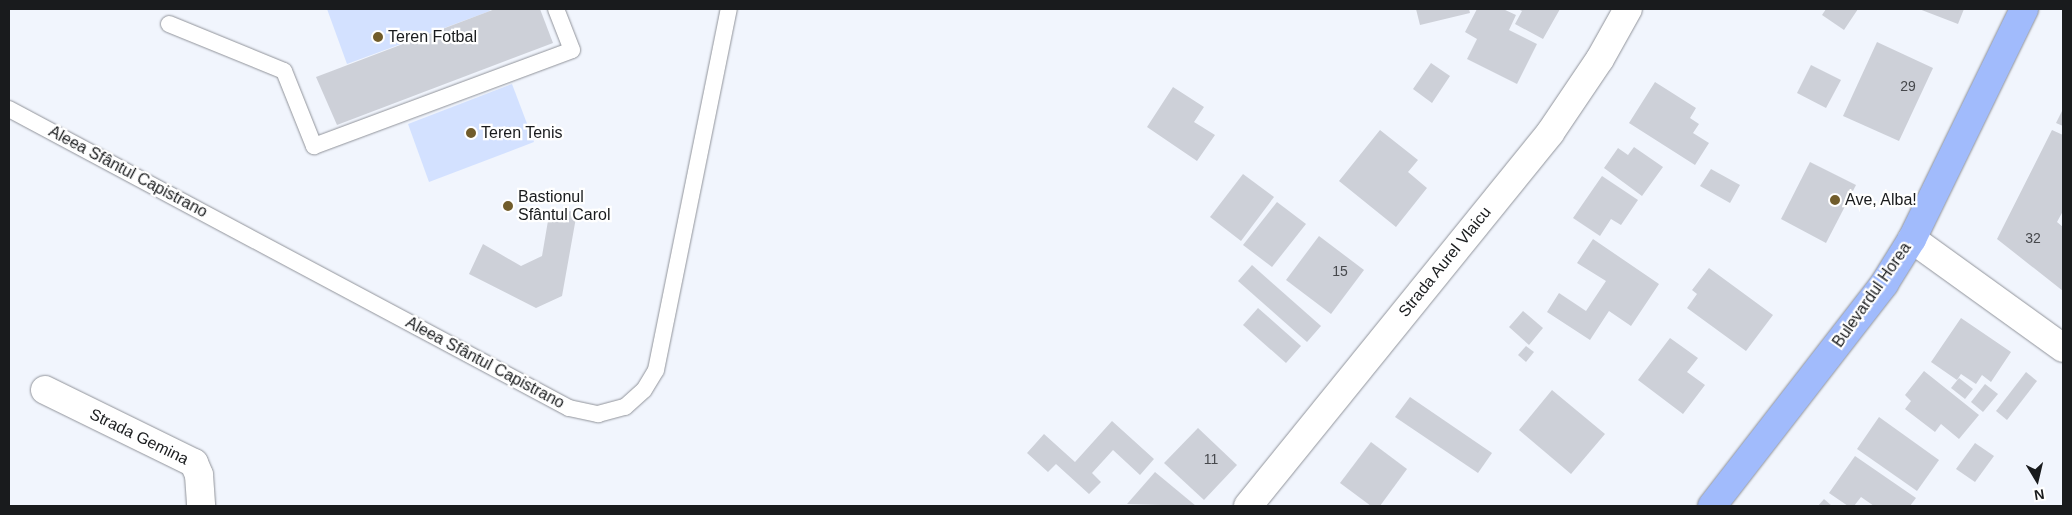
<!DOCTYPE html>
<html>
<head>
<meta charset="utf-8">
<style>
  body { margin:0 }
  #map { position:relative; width:2072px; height:515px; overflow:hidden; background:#f1f5fd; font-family:Arial,sans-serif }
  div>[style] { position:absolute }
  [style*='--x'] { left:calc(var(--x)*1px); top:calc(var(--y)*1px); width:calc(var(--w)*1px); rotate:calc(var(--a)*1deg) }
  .green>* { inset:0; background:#d3e1ff }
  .building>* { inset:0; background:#cdd0d8 }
  .roads { filter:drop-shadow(0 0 1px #90939a) drop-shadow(0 0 1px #90939a) }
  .lane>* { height:16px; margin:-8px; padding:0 8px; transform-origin:8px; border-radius:8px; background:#fff }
  .street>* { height:28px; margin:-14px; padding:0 14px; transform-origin:14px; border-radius:14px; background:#fff }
  .primary>* { height:28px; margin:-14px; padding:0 14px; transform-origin:14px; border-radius:14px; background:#a1bbfc }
  .dots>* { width:14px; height:14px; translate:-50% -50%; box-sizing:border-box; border:2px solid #fff; border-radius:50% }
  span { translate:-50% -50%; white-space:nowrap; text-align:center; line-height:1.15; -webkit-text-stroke:4.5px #fff; paint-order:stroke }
  .number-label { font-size:14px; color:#46484c }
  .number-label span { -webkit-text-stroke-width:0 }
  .poi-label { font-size:16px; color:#191b1d }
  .left { translate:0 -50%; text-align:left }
  .street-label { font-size:16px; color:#191b1d }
  .frame { position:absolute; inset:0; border:10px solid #191b1d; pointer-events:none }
  .north { position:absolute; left:2012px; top:455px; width:50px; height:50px; -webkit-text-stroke:4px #fff; paint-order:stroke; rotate:171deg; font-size:14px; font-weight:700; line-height:20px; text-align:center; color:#191b1d }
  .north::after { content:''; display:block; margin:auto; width:18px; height:22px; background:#191b1d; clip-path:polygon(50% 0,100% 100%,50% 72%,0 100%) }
</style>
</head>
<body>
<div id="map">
  <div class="green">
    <div style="clip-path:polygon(327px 9px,489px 9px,490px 11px,347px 64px)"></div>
    <div style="clip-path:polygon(512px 84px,534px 142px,429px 182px,408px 124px)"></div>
  </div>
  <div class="building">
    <div style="clip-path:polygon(495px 9px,540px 9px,553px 43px,337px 125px,316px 77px)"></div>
    <div style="clip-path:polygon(1416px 9px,1469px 9px,1470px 13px,1420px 25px)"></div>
    <div style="clip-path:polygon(1477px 9px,1503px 9px,1516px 15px,1509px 30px,1537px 44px,1517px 84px,1467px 59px,1477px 39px,1465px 32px)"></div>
    <div style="clip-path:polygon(1518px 9px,1560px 9px,1543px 39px,1515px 24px,1522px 11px)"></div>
    <div style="clip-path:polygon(1826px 9px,1858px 9px,1844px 30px,1822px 15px)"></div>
    <div style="clip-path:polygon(1919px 9px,1964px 9px,1958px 24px)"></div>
    <div style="clip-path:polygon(1877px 42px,1933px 68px,1899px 141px,1843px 116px)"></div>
    <div style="clip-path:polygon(1431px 63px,1450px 76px,1432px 103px,1413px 89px)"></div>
    <div style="clip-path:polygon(1811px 65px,1841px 80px,1826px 108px,1797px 93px)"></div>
    <div style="clip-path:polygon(1655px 82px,1696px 108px,1690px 118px,1699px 124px,1693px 133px,1709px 143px,1695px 165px,1629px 123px)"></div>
    <div style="clip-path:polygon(1173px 87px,1204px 107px,1194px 122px,1215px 135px,1197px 161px,1147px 127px)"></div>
    <div style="clip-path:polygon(2063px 109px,2063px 126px,2056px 123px)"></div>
    <div style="clip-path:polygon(1380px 130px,1418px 160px,1408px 172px,1427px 188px,1396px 227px,1339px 181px)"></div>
    <div style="clip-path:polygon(2052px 130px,2063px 135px,2063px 211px,2057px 222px,2063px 227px,2063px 291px,1997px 239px)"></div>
    <div style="clip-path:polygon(1634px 147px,1663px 167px,1642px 196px,1604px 168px,1618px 148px,1628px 155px)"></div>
    <div style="clip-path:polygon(1810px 162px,1856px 185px,1826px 243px,1781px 219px)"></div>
    <div style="clip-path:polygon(1711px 169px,1740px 185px,1730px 203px,1700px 186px)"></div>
    <div style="clip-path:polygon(1243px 174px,1274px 197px,1241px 241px,1210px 217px)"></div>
    <div style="clip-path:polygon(1602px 176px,1638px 200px,1621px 225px,1611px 219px,1600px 236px,1573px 218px)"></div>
    <div style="clip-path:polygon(1277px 202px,1306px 224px,1272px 267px,1243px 245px)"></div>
    <div style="clip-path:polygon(550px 209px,577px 212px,562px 296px,536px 308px,469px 274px,483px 244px,521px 266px,542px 256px)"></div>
    <div style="clip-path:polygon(1319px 236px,1364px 270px,1331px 314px,1286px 280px)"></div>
    <div style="clip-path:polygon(1593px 239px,1659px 284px,1631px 326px,1609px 311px,1590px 340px,1547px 312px,1559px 293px,1586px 311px,1606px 281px,1577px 263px)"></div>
    <div style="clip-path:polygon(1252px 265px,1321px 326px,1307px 342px,1238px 281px)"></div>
    <div style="clip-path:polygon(1709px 268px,1773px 315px,1746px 351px,1687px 308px,1697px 294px,1692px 290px)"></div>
    <div style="clip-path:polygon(1258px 308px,1301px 346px,1286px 363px,1243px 325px)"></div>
    <div style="clip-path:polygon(1523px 311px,1543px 328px,1529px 345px,1509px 327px)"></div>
    <div style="clip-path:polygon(1961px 318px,2011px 352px,1991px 382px,1982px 375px,1976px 384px,1961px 374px,1957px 380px,1931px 362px)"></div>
    <div style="clip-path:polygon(1670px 338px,1698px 358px,1687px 372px,1705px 385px,1683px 414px,1638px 380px)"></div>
    <div style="clip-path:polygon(1526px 346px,1534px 352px,1526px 362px,1518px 355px)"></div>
    <div style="clip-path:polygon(1924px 371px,1979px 415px,1959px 439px,1941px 424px,1935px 432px,1905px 409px,1911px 401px,1905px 395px)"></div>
    <div style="clip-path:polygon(2026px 372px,2037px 381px,2007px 420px,1996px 411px)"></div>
    <div style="clip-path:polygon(1959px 378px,1973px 389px,1965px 399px,1951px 388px)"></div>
    <div style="clip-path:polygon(1985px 384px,1998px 394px,1983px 412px,1971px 402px)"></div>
    <div style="clip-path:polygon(1552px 390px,1605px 434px,1571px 474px,1519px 430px)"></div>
    <div style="clip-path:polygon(1410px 397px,1492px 453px,1478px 473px,1395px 417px)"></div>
    <div style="clip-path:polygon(1879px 417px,1939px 460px,1917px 491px,1857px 449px)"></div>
    <div style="clip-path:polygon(1112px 421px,1154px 459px,1140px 475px,1113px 450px,1092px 473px,1101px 482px,1089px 494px,1056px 464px,1048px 472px,1027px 453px,1044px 434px,1075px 462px)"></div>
    <div style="clip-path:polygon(1198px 428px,1237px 465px,1204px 500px,1164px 463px)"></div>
    <div style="clip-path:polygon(1371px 442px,1407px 469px,1380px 506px,1371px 506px,1340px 483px)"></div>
    <div style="clip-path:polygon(1975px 443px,1994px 456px,1975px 482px,1956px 469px)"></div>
    <div style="clip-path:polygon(1855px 456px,1916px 498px,1910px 506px,1874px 506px,1861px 497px,1854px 506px,1848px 506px,1829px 493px)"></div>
    <div style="clip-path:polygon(1155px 472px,1196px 506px,1127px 504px)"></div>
    <div style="clip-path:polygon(1824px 499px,1832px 506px,1818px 506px)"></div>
  </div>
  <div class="roads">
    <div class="lane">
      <div style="--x:169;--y:24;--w:124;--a:22.2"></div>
      <div style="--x:284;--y:71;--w:81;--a:68.2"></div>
      <div style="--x:314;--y:146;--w:275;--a:-20.4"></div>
      <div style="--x:572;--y:50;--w:44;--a:-111.3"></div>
      <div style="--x:9;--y:109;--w:635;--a:28.1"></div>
      <div style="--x:569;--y:408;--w:30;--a:12"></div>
      <div style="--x:598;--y:414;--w:28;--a:-15"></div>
      <div style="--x:625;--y:407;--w:25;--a:-42"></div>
      <div style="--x:644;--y:390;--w:23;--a:-59"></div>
      <div style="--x:656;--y:370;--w:368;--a:-78.6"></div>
    </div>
    <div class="street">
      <div style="--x:1912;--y:239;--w:186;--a:35.8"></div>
      <div style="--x:45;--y:390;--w:166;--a:26.1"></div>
      <div style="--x:194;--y:463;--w:13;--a:67"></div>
      <div style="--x:199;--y:475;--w:31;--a:86"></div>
      <div style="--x:1248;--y:506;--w:480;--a:-51"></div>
      <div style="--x:1550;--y:133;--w:89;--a:-56"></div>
      <div style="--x:1600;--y:59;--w:57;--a:-60.8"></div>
    </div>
    <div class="primary">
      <div style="--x:1712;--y:506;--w:281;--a:-52.2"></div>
      <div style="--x:1884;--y:284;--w:53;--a:-58.1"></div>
      <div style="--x:1912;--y:239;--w:256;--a:-64"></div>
    </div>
  </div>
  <div class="dots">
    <div style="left:378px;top:37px;background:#715c2b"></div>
    <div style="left:471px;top:133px;background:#715c2b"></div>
    <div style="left:1835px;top:200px;background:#715c2b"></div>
    <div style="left:508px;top:206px;background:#715c2b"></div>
  </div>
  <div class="number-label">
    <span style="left:1908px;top:86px">29</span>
    <span style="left:2033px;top:238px">32</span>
    <span style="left:1340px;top:271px">15</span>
    <span style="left:1211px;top:459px">11</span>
  </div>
  <div class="poi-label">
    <span class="left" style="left:388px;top:37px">Teren Fotbal</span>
    <span class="left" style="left:481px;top:133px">Teren Tenis</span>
    <span class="left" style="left:518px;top:206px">Bastionul<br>Sfântul Carol</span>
    <span class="left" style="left:1845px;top:200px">Ave, Alba!</span>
  </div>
  <div class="street-label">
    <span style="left:128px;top:172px;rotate:28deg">Aleea Sfântul Capistrano</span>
    <span style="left:1445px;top:262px;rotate:-51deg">Strada Aurel Vlaicu</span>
    <span style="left:1872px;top:295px;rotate:-55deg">Bulevardul Horea</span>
    <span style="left:485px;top:363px;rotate:28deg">Aleea Sfântul Capistrano</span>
    <span style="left:139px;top:437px;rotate:26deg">Strada Gemina</span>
  </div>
  <div class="frame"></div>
  <div class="north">N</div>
</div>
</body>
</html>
